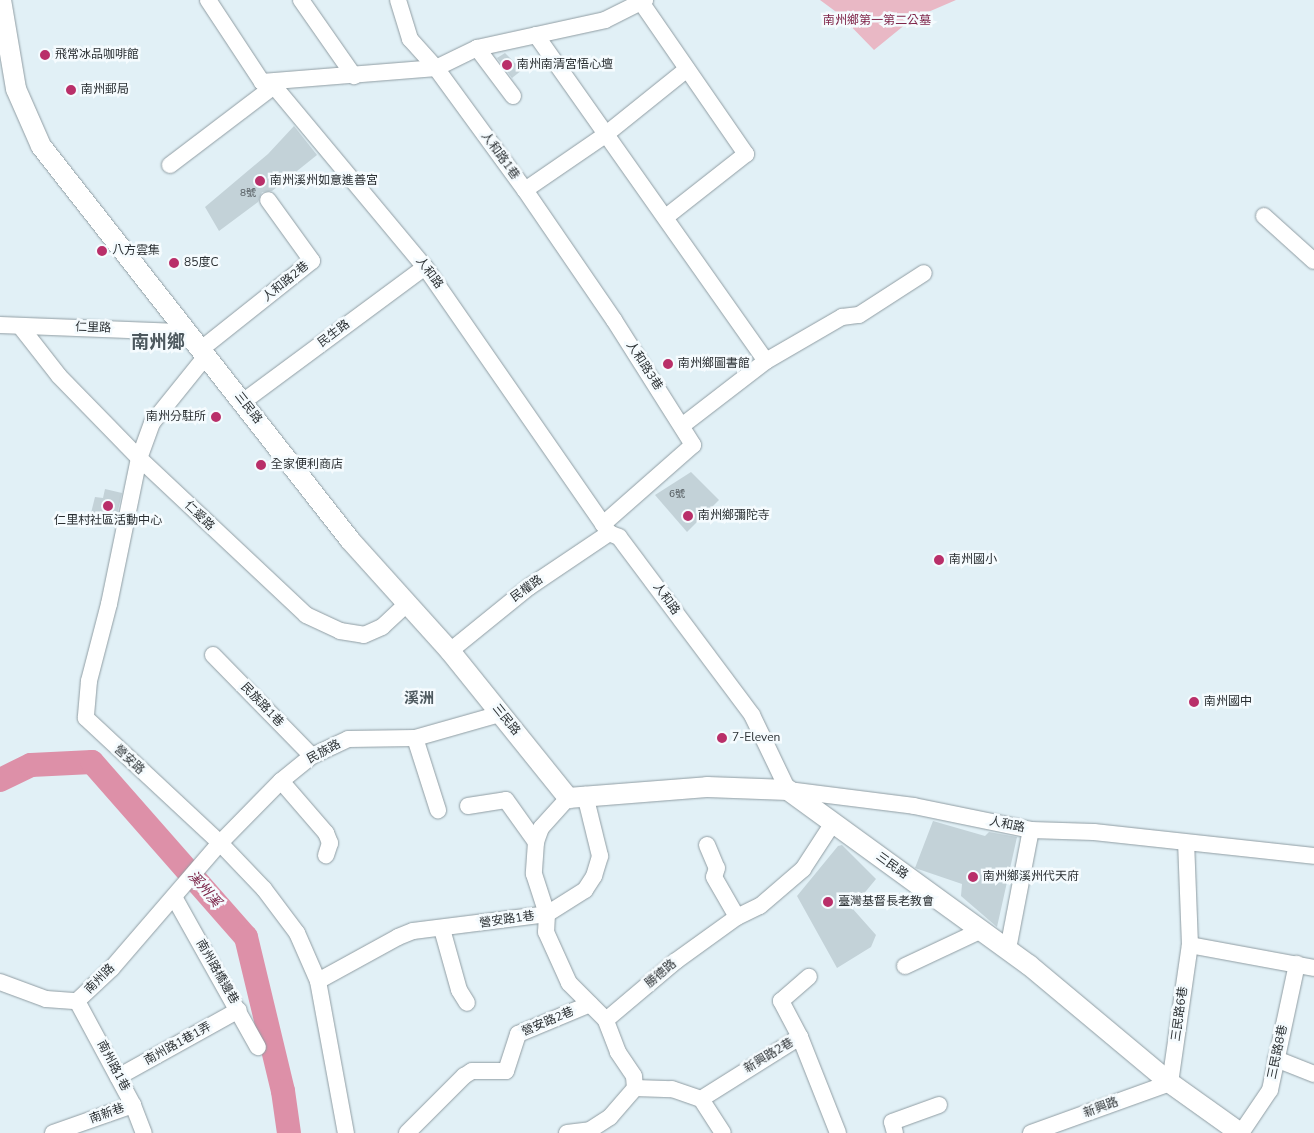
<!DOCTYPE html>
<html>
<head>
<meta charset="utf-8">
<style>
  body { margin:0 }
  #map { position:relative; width:1314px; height:1133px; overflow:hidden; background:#e1f0f6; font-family:"Nunito Sans","Noto Sans TC",sans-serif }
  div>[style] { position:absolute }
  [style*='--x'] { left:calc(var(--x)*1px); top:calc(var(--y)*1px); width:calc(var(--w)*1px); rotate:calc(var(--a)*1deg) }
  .green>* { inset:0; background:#e9b8c5 }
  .river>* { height:24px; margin:-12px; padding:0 12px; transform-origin:12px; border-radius:12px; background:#dd90a8 }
  .building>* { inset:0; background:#c3d2d8 }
  .roads { filter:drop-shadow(0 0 1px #909da3) drop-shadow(0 0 1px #909da3) }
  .minor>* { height:16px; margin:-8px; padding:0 8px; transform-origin:8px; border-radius:8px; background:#fff }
  .major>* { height:20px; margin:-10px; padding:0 10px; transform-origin:10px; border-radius:10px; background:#fff }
  .dots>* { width:14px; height:14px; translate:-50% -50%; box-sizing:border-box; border:2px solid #f5fbfe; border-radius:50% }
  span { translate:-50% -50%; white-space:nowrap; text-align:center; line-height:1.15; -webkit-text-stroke:5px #f5fbfe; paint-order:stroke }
  .number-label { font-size:10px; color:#51585c }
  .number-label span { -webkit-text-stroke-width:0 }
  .park-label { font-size:12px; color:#7f2549 }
  .poi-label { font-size:12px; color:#2b3033 }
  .left { translate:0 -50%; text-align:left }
  .right { translate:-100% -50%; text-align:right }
  .street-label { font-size:12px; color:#2b3033 }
  .water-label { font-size:14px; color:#761c41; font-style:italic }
  .quarter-label { font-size:15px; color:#4c585e; font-weight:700 }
  .district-label { font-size:18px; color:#4c585e; font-weight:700 }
</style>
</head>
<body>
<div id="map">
  <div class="green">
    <div style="clip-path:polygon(820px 0,956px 0,912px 19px,874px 50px,839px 14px)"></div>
  </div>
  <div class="river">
    <div style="--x:0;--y:780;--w:34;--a:-26"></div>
    <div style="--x:31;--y:765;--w:61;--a:-2.8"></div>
    <div style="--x:92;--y:762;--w:233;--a:48.7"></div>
    <div style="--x:246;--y:937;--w:158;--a:76.5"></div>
    <div style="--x:283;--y:1091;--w:42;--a:81.9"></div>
  </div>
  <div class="building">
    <div style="clip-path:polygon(505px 53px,522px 70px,512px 78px,497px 58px)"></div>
    <div style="clip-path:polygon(294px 126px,317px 155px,272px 191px,262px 192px,258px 202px,219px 231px,205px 207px,268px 154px)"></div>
    <div style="clip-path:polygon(691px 472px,719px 500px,687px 532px,655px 495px)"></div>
    <div style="clip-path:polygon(105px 489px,122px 493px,116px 519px,91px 513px,95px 497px,103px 498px)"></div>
    <div style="clip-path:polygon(933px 821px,985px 836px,989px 832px,1017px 837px,997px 927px,961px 896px,962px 884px,915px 868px)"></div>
    <div style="clip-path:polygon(842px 845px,876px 879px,852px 908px,876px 935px,871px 947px,837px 968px,797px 896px,838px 846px)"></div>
  </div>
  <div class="roads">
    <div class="minor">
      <div style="--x:208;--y:0;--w:98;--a:56.6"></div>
      <div style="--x:262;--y:82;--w:13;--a:18"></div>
      <div style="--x:274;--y:86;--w:236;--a:50.2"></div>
      <div style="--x:425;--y:267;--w:323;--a:55.3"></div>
      <div style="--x:609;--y:533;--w:11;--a:22"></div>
      <div style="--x:619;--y:537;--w:222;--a:53.2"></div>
      <div style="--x:752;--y:715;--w:83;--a:64.4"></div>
      <div style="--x:788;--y:790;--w:127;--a:7.2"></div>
      <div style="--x:914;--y:806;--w:119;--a:11.6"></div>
      <div style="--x:1031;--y:830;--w:63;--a:1.8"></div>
      <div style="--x:1094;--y:832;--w:221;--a:6.2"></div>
      <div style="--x:301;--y:0;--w:93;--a:55.1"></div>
      <div style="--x:398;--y:0;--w:41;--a:72.9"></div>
      <div style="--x:410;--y:39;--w:39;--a:48"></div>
      <div style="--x:436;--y:68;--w:151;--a:53.9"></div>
      <div style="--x:525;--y:190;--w:158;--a:55.6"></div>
      <div style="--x:614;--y:320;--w:148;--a:57.7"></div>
      <div style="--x:693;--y:445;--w:120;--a:138.7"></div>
      <div style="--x:641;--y:2;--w:185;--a:55.4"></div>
      <div style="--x:746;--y:154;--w:102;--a:141.8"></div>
      <div style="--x:536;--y:35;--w:399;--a:54.8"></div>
      <div style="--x:477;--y:48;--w:60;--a:53.1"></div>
      <div style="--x:262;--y:82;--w:175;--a:-4.6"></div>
      <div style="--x:436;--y:68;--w:46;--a:-26"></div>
      <div style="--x:477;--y:48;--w:131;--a:-12.3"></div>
      <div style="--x:605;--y:20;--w:45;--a:-26.6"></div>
      <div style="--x:170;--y:165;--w:131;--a:-37.2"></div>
      <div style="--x:525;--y:190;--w:97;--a:-34.5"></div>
      <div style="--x:605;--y:135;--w:105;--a:-38.8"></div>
      <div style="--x:1264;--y:216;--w:67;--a:42"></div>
      <div style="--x:0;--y:325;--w:186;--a:2.2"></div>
      <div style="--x:20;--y:326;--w:63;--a:52"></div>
      <div style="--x:59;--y:376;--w:115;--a:45.7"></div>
      <div style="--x:139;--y:458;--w:229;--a:43.2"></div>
      <div style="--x:306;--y:615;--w:38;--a:25"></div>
      <div style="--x:340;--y:631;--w:24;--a:9"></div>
      <div style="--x:364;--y:635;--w:20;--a:-24"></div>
      <div style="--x:382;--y:627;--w:35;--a:-43"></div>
      <div style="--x:200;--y:350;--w:143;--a:-38.5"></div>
      <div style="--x:312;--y:261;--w:75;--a:-125.8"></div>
      <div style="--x:206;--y:356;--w:86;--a:128.9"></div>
      <div style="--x:152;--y:423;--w:37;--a:110"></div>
      <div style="--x:139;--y:458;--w:149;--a:101.6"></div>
      <div style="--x:109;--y:604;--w:80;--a:104.6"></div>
      <div style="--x:89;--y:681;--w:37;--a:95"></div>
      <div style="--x:86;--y:718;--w:183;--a:43"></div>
      <div style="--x:220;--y:843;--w:64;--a:46.3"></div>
      <div style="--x:264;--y:889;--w:55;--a:53.1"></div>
      <div style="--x:297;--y:933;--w:52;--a:66.4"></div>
      <div style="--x:318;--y:981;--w:155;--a:79.6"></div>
      <div style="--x:244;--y:401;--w:225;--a:-36.5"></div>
      <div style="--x:683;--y:425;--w:105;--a:-37.6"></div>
      <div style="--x:766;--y:361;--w:88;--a:-30.1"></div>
      <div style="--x:842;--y:317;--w:17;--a:-7"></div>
      <div style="--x:859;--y:315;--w:77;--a:-32.9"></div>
      <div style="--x:450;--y:651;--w:102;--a:-39"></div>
      <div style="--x:529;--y:587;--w:97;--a:-34"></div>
      <div style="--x:213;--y:655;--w:141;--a:45.6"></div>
      <div style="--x:415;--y:738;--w:76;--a:72.3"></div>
      <div style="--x:281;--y:781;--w:69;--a:49.1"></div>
      <div style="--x:326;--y:833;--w:11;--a:68"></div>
      <div style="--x:330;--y:843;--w:13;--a:108"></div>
      <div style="--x:568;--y:798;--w:40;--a:132"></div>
      <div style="--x:541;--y:828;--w:15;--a:110"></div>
      <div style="--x:536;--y:842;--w:32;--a:94"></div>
      <div style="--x:534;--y:874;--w:42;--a:72"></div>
      <div style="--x:547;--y:914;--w:18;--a:93"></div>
      <div style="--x:546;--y:932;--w:56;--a:65.7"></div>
      <div style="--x:569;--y:983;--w:52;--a:45"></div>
      <div style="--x:468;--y:806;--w:38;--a:-9"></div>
      <div style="--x:506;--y:800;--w:52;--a:54.5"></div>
      <div style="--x:707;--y:845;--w:25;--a:67"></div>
      <div style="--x:717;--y:868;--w:9;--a:108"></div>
      <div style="--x:714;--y:877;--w:46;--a:60.1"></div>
      <div style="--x:174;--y:897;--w:172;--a:60.8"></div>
      <div style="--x:442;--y:929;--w:63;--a:74.4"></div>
      <div style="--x:459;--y:990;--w:15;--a:58"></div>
      <div style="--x:1190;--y:945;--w:126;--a:10.5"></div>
      <div style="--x:1008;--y:949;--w:121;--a:-79.1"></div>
      <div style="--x:905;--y:966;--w:85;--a:-25.1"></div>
      <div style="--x:318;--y:981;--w:91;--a:-28.8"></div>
      <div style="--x:398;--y:937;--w:16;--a:-22"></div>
      <div style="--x:413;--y:931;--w:135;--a:-7.2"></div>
      <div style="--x:547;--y:914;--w:45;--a:-32.3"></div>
      <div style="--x:585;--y:890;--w:17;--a:-57"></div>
      <div style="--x:594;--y:876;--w:21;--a:-73"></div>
      <div style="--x:600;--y:856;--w:63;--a:-103.8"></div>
      <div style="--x:0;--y:982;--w:49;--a:20.3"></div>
      <div style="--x:46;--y:999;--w:31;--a:4"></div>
      <div style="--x:77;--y:1001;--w:48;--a:-43.3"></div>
      <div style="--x:112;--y:968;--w:165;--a:-49.2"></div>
      <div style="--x:220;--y:843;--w:87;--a:-45.5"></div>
      <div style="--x:281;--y:781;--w:40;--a:-39"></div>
      <div style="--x:312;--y:756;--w:40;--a:-25"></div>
      <div style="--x:348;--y:739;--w:67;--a:-0.9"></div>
      <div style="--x:415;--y:738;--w:88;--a:-15.8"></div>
      <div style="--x:77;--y:1001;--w:118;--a:61.7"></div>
      <div style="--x:133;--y:1105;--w:30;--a:69"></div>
      <div style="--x:800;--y:1037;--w:41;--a:-117.8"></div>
      <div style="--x:781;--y:1001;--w:37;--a:-41"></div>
      <div style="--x:1276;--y:1059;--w:41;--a:21.5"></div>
      <div style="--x:118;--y:1077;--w:138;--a:-29"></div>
      <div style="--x:635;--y:1088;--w:37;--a:2"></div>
      <div style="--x:672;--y:1089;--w:31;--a:19"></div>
      <div style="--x:701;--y:1099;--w:40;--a:57.1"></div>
      <div style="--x:701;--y:1099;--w:117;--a:-32.1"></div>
      <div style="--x:800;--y:1037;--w:103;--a:68.4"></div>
      <div style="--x:53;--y:1133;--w:85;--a:-19.3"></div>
      <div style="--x:407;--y:1133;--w:81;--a:-45"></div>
      <div style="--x:464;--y:1076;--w:9;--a:-32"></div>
      <div style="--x:472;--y:1071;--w:34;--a:0"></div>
      <div style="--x:506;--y:1071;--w:39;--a:-72"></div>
      <div style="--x:518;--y:1034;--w:78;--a:-22.6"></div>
      <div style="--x:567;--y:1133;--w:23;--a:-7"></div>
      <div style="--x:590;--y:1130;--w:24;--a:-33"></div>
      <div style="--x:610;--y:1117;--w:38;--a:-49"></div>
      <div style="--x:635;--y:1088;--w:12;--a:-95"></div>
      <div style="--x:634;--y:1076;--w:29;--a:-124"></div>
      <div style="--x:618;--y:1052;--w:34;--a:-111"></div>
      <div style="--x:606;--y:1020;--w:92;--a:-40.1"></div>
      <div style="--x:676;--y:961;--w:75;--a:-35.8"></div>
      <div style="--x:737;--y:917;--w:25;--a:-26"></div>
      <div style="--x:760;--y:906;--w:57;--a:-40.7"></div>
      <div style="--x:803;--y:869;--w:55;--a:-56.9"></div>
      <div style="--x:895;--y:1133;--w:11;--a:-105"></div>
      <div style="--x:892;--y:1122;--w:50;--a:-19.9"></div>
      <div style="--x:1031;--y:1133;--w:148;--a:-19.8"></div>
      <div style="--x:1170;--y:1083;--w:139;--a:-81.8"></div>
      <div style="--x:1190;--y:945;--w:102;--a:-92.2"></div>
      <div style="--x:1241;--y:1133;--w:52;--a:-56"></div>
      <div style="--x:1270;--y:1090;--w:129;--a:-77.9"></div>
    </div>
    <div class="major">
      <div style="--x:1;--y:0;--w:90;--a:80.4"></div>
      <div style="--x:16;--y:89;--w:62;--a:66.3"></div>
      <div style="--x:41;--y:146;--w:501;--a:51.89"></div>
      <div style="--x:350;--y:540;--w:149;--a:48"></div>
      <div style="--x:450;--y:651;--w:189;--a:51.2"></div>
      <div style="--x:568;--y:798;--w:139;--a:-4.5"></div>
      <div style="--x:707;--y:787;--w:81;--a:2.1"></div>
      <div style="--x:788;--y:790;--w:298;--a:36"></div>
      <div style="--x:1029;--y:965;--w:184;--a:39.9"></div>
      <div style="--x:1170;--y:1083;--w:86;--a:35.5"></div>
    </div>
  </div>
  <div class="dots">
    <div style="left:45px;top:55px;background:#b92f69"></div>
    <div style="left:507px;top:65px;background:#b92f69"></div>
    <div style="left:71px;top:90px;background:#b92f69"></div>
    <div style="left:260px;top:181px;background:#b92f69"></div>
    <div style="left:102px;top:251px;background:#b92f69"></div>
    <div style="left:174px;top:263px;background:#b92f69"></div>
    <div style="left:668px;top:364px;background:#b92f69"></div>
    <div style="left:216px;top:417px;background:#b92f69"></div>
    <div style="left:261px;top:465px;background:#b92f69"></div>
    <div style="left:108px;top:506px;background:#b92f69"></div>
    <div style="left:688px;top:516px;background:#b92f69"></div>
    <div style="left:939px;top:560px;background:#b92f69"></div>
    <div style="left:1194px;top:702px;background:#b92f69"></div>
    <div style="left:722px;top:738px;background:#b92f69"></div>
    <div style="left:973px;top:877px;background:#b92f69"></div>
    <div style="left:828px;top:902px;background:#b92f69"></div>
  </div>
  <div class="number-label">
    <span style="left:248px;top:194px">8號</span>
    <span style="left:677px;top:495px">6號</span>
  </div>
  <div class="park-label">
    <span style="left:877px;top:21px">南州鄉第一第二公墓</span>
  </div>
  <div class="poi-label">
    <span class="left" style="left:55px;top:55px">飛常冰品咖啡館</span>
    <span class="left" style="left:517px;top:65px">南州南清宮悟心壇</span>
    <span class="left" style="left:81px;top:90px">南州郵局</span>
    <span class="left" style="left:270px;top:181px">南州溪州如意進善宮</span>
    <span class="left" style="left:112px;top:251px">八方雲集</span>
    <span class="left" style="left:184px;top:263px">85度C</span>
    <span class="left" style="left:678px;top:364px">南州鄉圖書館</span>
    <span class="right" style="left:206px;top:417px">南州分駐所</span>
    <span class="left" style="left:271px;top:465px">全家便利商店</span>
    <span class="left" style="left:698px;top:516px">南州鄉彌陀寺</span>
    <span style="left:108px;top:521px">仁里村社區活動中心</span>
    <span class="left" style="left:949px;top:560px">南州國小</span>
    <span class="left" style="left:1204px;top:702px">南州國中</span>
    <span class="left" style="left:732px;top:738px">7-Eleven</span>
    <span class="left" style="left:983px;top:877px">南州鄉溪州代天府</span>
    <span class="left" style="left:838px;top:902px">臺灣基督長老教會</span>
  </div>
  <div class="street-label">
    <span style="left:500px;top:156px;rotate:54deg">人和路1巷</span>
    <span style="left:429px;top:273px;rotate:53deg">人和路</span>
    <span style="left:286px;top:282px;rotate:-39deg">人和路2巷</span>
    <span style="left:93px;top:328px;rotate:2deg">仁里路</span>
    <span style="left:334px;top:334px;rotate:-37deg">民生路</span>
    <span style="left:644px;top:366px;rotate:57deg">人和路3巷</span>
    <span style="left:248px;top:408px;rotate:52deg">三民路</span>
    <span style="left:199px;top:516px;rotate:44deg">仁愛路</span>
    <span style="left:527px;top:589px;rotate:-36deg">民權路</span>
    <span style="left:666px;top:599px;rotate:54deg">人和路</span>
    <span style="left:262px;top:705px;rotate:46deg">民族路1巷</span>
    <span style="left:506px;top:720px;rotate:51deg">三民路</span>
    <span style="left:324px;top:752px;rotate:-28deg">民族路</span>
    <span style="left:129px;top:760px;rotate:43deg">營安路</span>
    <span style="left:1007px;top:825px;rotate:11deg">人和路</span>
    <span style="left:892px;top:866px;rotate:36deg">三民路</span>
    <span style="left:507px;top:920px;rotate:-8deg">營安路1巷</span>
    <span style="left:217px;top:972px;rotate:60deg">南州路橋邊巷</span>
    <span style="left:661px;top:974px;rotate:-40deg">勝德路</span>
    <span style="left:100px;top:979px;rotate:-45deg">南州路</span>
    <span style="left:1180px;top:1014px;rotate:-82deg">三民路6巷</span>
    <span style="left:548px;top:1022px;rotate:-23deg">營安路2巷</span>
    <span style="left:178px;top:1044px;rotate:-29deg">南州路1巷1弄</span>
    <span style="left:1278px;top:1052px;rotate:-78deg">三民路8巷</span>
    <span style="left:769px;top:1056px;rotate:-31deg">新興路2巷</span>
    <span style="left:113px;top:1066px;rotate:62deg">南州路1巷</span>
    <span style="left:1101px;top:1108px;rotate:-20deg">新興路</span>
    <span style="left:107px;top:1114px;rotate:-20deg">南新巷</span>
  </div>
  <div class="water-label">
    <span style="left:204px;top:889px;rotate:49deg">溪州溪</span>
  </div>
  <div class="quarter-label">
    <span style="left:419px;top:699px">溪洲</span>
  </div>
  <div class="district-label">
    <span style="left:158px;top:342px">南州鄉</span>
  </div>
</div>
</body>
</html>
